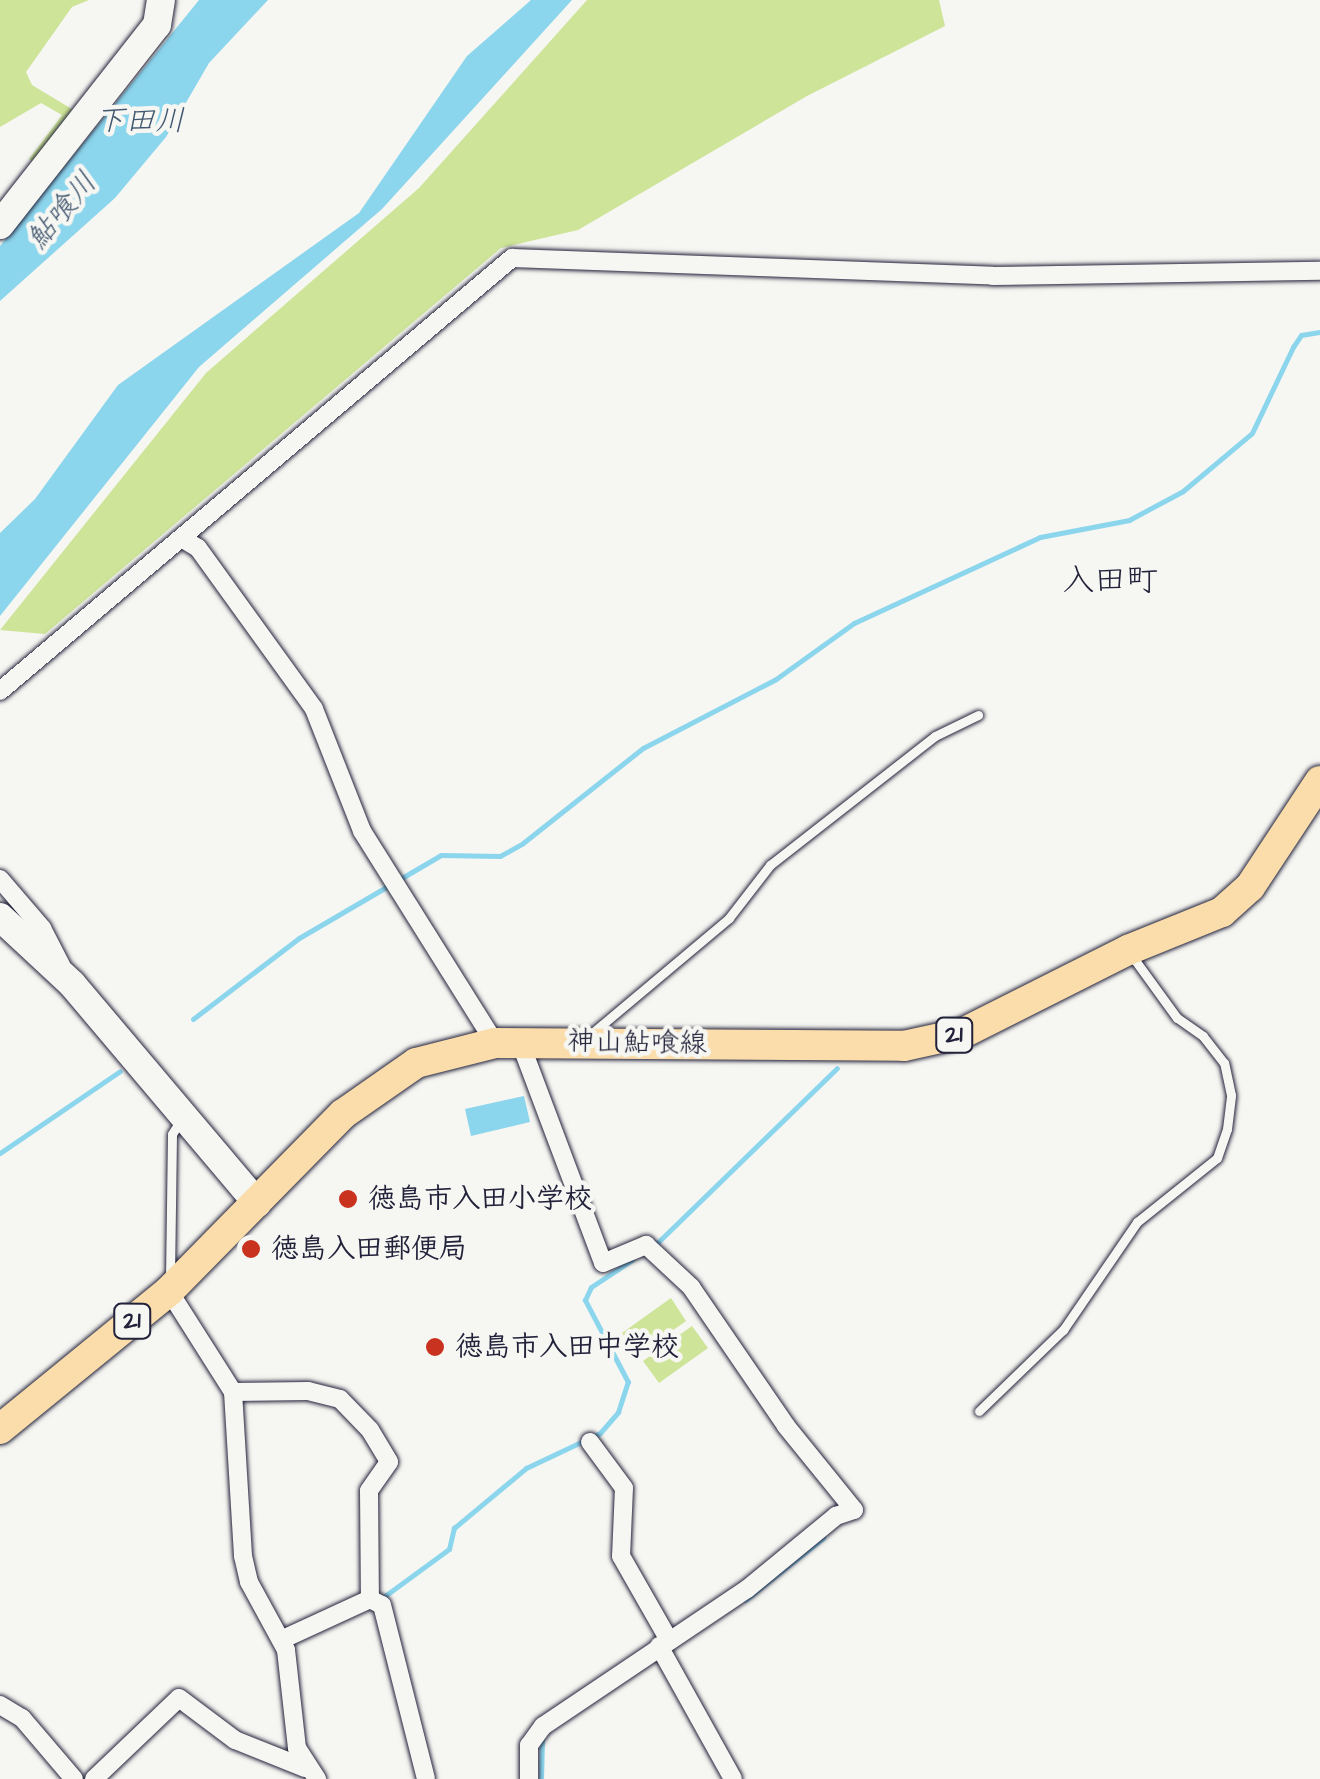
<!DOCTYPE html>
<html>
<head>
<meta charset="utf-8">
<style>
  body { margin:0 }
  #map { position:relative; width:1320px; height:1779px; overflow:hidden; background:#f6f6f2; font-family:"Architects Daughter","Klee One",sans-serif }
  div>[style] { position:absolute }
  [style*='--x'] { left:calc(var(--x)*1px); top:calc(var(--y)*1px); width:calc(var(--w)*1px); rotate:calc(var(--a)*1deg) }
  .green>* { inset:0; background:#cee499 }
  .water>* { inset:0; background:#8cd6ed }
  .stream>* { height:5px; margin:-2.5px; padding:0 2.5px; transform-origin:2.5px; border-radius:2.5px; background:#8cd6ed }
  .roads { filter:drop-shadow(0 0 2px #22223b) drop-shadow(0 0 2px #22223b) }
  .lane>* { height:9px; margin:-4.5px; padding:0 4.5px; transform-origin:4.5px; border-radius:4.5px; background:#f6f6f2 }
  .street>* { height:18px; margin:-9px; padding:0 9px; transform-origin:9px; border-radius:9px; background:#f6f6f2 }
  .secondary>* { height:28px; margin:-14px; padding:0 14px; transform-origin:14px; border-radius:14px; background:#f6f6f2 }
  .primary>* { height:30px; margin:-15px; padding:0 15px; transform-origin:15px; border-radius:15px; background:#faddab }
  .dots>* { width:28px; height:28px; translate:-50% -50%; box-sizing:border-box; border:5px solid #f6f6f2; border-radius:50% }
  span { translate:-50% -50%; white-space:nowrap; text-align:center; line-height:1.15; -webkit-text-stroke:9px #f6f6f2; paint-order:stroke }
  .shield-label span { padding:2px 8px; background:#f6f6f2; border:2px solid; border-radius:8px; -webkit-text-stroke-width:0 }
  .shield-label { font-size:25px; color:#22223b; font-weight:700 }
  .street-label { font-size:28px; color:#22223b }
  .poi-label { font-size:28px; color:#22223b; font-weight:700 }
  .left { translate:0 -50%; text-align:left }
  .water-label { font-size:30px; color:#425870; font-style:italic }
  .quarter-label { font-size:32px; color:#22223b }
</style>
</head>
<body>
<div id="map">
  <div class="green">
    <div style="clip-path:polygon(0 0,89px 0,72px 7px,26px 72px,32px 85px,75px 111px,35px 164px,29px 159px,62px 115px,41px 103px,0 127px)"></div>
    <div style="clip-path:polygon(587px 0,939px 0,945px 26px,807px 96px,578px 230px,501px 248px,45px 634px,0 630px,206px 373px,419px 188px)"></div>
    <div style="clip-path:polygon(671px 1298px,686px 1321px,638px 1355px,622px 1333px)"></div>
    <div style="clip-path:polygon(692px 1326px,708px 1348px,659px 1383px,643px 1361px)"></div>
  </div>
  <div class="water">
    <div style="clip-path:polygon(199px 0,268px 0,209px 63px,166px 137px,115px 198px,0 301px,0 246px)"></div>
    <div style="clip-path:polygon(531px 0,572px 0,382px 209px,199px 367px,0 616px,0 533px,35px 499px,118px 385px,359px 213px,467px 56px)"></div>
    <div style="clip-path:polygon(524px 1096px,530px 1122px,471px 1136px,465px 1109px)"></div>
  </div>
  <div class="stream">
    <div style="--x:193;--y:1019;--w:133;--a:-37.4"></div>
    <div style="--x:299;--y:938;--w:164;--a:-30.3"></div>
    <div style="--x:441;--y:855;--w:59;--a:1"></div>
    <div style="--x:500;--y:856;--w:26;--a:-29"></div>
    <div style="--x:523;--y:843;--w:153;--a:-38.4"></div>
    <div style="--x:643;--y:748;--w:150;--a:-27.4"></div>
    <div style="--x:776;--y:679;--w:96;--a:-35.7"></div>
    <div style="--x:854;--y:623;--w:205;--a:-24.8"></div>
    <div style="--x:1040;--y:537;--w:91;--a:-10.8"></div>
    <div style="--x:1129;--y:520;--w:61;--a:-28.2"></div>
    <div style="--x:1183;--y:491;--w:90;--a:-40"></div>
    <div style="--x:1252;--y:433;--w:95;--a:-64.5"></div>
    <div style="--x:1293;--y:347;--w:14;--a:-56"></div>
    <div style="--x:1301;--y:335;--w:19;--a:-9"></div>
    <div style="--x:0;--y:1153;--w:145;--a:-34.3"></div>
    <div style="--x:654;--y:1246;--w:255;--a:-44.2"></div>
    <div style="--x:382;--y:1598;--w:83;--a:-36.2"></div>
    <div style="--x:449;--y:1549;--w:22;--a:-77"></div>
    <div style="--x:454;--y:1528;--w:94;--a:-39.8"></div>
    <div style="--x:526;--y:1468;--w:82;--a:-25.3"></div>
    <div style="--x:600;--y:1433;--w:28;--a:-49"></div>
    <div style="--x:618;--y:1412;--w:32;--a:-72"></div>
    <div style="--x:628;--y:1382;--w:93;--a:-117.7"></div>
    <div style="--x:585;--y:1300;--w:14;--a:-65"></div>
    <div style="--x:591;--y:1287;--w:49;--a:-33.4"></div>
    <div style="--x:745;--y:1600;--w:100;--a:-38.5"></div>
    <div style="--x:541;--y:1779;--w:42;--a:-88.6"></div>
  </div>
  <div class="roads">
    <div class="lane">
      <div style="--x:591;--y:1034;--w:180;--a:-40"></div>
      <div style="--x:729;--y:918;--w:67;--a:-52.3"></div>
      <div style="--x:770;--y:865;--w:209;--a:-38"></div>
      <div style="--x:935;--y:736;--w:48;--a:-26"></div>
      <div style="--x:170;--y:1278;--w:144;--a:-89.2"></div>
      <div style="--x:172;--y:1134;--w:15;--a:-58"></div>
      <div style="--x:979;--y:1411;--w:117;--a:-44"></div>
      <div style="--x:1063;--y:1330;--w:131;--a:-55.6"></div>
      <div style="--x:1137;--y:1222;--w:102;--a:-38.7"></div>
      <div style="--x:1217;--y:1158;--w:31;--a:-71"></div>
      <div style="--x:1227;--y:1129;--w:34;--a:-83"></div>
      <div style="--x:1231;--y:1095;--w:33;--a:-102"></div>
      <div style="--x:1224;--y:1063;--w:34;--a:-128"></div>
      <div style="--x:1203;--y:1036;--w:32;--a:-145"></div>
      <div style="--x:1177;--y:1018;--w:77;--a:-126"></div>
    </div>
    <div class="street">
      <div style="--x:183;--y:539;--w:17;--a:31"></div>
      <div style="--x:198;--y:548;--w:198;--a:54.2"></div>
      <div style="--x:314;--y:709;--w:131;--a:68.5"></div>
      <div style="--x:362;--y:831;--w:250;--a:57.9"></div>
      <div style="--x:0;--y:691;--w:671;--a:-40.22"></div>
      <div style="--x:512;--y:258;--w:481;--a:2.1"></div>
      <div style="--x:993;--y:276;--w:327;--a:-0.9"></div>
      <div style="--x:0;--y:879;--w:65;--a:49.4"></div>
      <div style="--x:42;--y:928;--w:42;--a:62.8"></div>
      <div style="--x:520;--y:1042;--w:236;--a:69.4"></div>
      <div style="--x:603;--y:1263;--w:47;--a:-22.7"></div>
      <div style="--x:646;--y:1245;--w:62;--a:43"></div>
      <div style="--x:691;--y:1287;--w:168;--a:55.6"></div>
      <div style="--x:786;--y:1426;--w:108;--a:51"></div>
      <div style="--x:854;--y:1510;--w:19;--a:162"></div>
      <div style="--x:836;--y:1516;--w:115;--a:140.6"></div>
      <div style="--x:747;--y:1589;--w:246;--a:146.1"></div>
      <div style="--x:543;--y:1726;--w:24;--a:126"></div>
      <div style="--x:529;--y:1745;--w:34;--a:90"></div>
      <div style="--x:169;--y:1291;--w:120;--a:57.6"></div>
      <div style="--x:233;--y:1392;--w:164;--a:86.5"></div>
      <div style="--x:243;--y:1556;--w:27;--a:77"></div>
      <div style="--x:249;--y:1582;--w:77;--a:61.4"></div>
      <div style="--x:286;--y:1650;--w:99;--a:83.6"></div>
      <div style="--x:297;--y:1748;--w:37;--a:57"></div>
      <div style="--x:233;--y:1392;--w:75;--a:-0.8"></div>
      <div style="--x:308;--y:1391;--w:33;--a:14"></div>
      <div style="--x:340;--y:1399;--w:43;--a:45.9"></div>
      <div style="--x:370;--y:1430;--w:37;--a:59"></div>
      <div style="--x:389;--y:1462;--w:35;--a:125"></div>
      <div style="--x:369;--y:1491;--w:108;--a:89.5"></div>
      <div style="--x:590;--y:1442;--w:57;--a:53.5"></div>
      <div style="--x:624;--y:1488;--w:68;--a:92.5"></div>
      <div style="--x:621;--y:1556;--w:97;--a:60.3"></div>
      <div style="--x:281;--y:1640;--w:98;--a:-24.7"></div>
      <div style="--x:370;--y:1599;--w:13;--a:27"></div>
      <div style="--x:382;--y:1605;--w:179;--a:75.8"></div>
      <div style="--x:659;--y:1646;--w:152;--a:60.9"></div>
      <div style="--x:0;--y:1705;--w:26;--a:31"></div>
      <div style="--x:22;--y:1718;--w:80;--a:49.6"></div>
      <div style="--x:94;--y:1779;--w:117;--a:-43.6"></div>
      <div style="--x:179;--y:1698;--w:70;--a:36.9"></div>
      <div style="--x:235;--y:1740;--w:75;--a:21.8"></div>
    </div>
    <div class="secondary">
      <div style="--x:0;--y:225;--w:254;--a:-51.9"></div>
      <div style="--x:157;--y:25;--w:25;--a:-81"></div>
      <div style="--x:0;--y:917;--w:98;--a:42.9"></div>
      <div style="--x:72;--y:984;--w:287;--a:49.8"></div>
    </div>
    <div class="primary">
      <div style="--x:0;--y:1429;--w:218;--a:-39.2"></div>
      <div style="--x:169;--y:1291;--w:248;--a:-45.5"></div>
      <div style="--x:343;--y:1114;--w:89;--a:-34.9"></div>
      <div style="--x:416;--y:1063;--w:81;--a:-14.2"></div>
      <div style="--x:495;--y:1043;--w:409;--a:0.4"></div>
      <div style="--x:904;--y:1046;--w:60;--a:-12.4"></div>
      <div style="--x:963;--y:1033;--w:185;--a:-26.7"></div>
      <div style="--x:1128;--y:950;--w:101;--a:-22"></div>
      <div style="--x:1222;--y:912;--w:38;--a:-42"></div>
      <div style="--x:1250;--y:887;--w:127;--a:-56.6"></div>
    </div>
  </div>
  <div class="dots">
    <div style="left:348px;top:1199px;background:#c8321e"></div>
    <div style="left:251px;top:1249px;background:#c8321e"></div>
    <div style="left:435px;top:1347px;background:#c8321e"></div>
  </div>
  <div class="shield-label">
    <span style="left:954px;top:1035px">21</span>
    <span style="left:132px;top:1321px">21</span>
  </div>
  <div class="street-label">
    <span style="left:637px;top:1043px;rotate:1deg">神山鮎喰線</span>
  </div>
  <div class="poi-label">
    <span class="left" style="left:368px;top:1199px">徳島市入田小学校</span>
    <span class="left" style="left:271px;top:1249px">徳島入田郵便局</span>
    <span class="left" style="left:455px;top:1347px">徳島市入田中学校</span>
  </div>
  <div class="water-label">
    <span style="left:140px;top:121px">下田川</span>
    <span style="left:62px;top:211px;rotate:-50deg">鮎喰川</span>
  </div>
  <div class="quarter-label">
    <span style="left:1110px;top:581px">入田町</span>
  </div>
</div>
</body>
</html>
